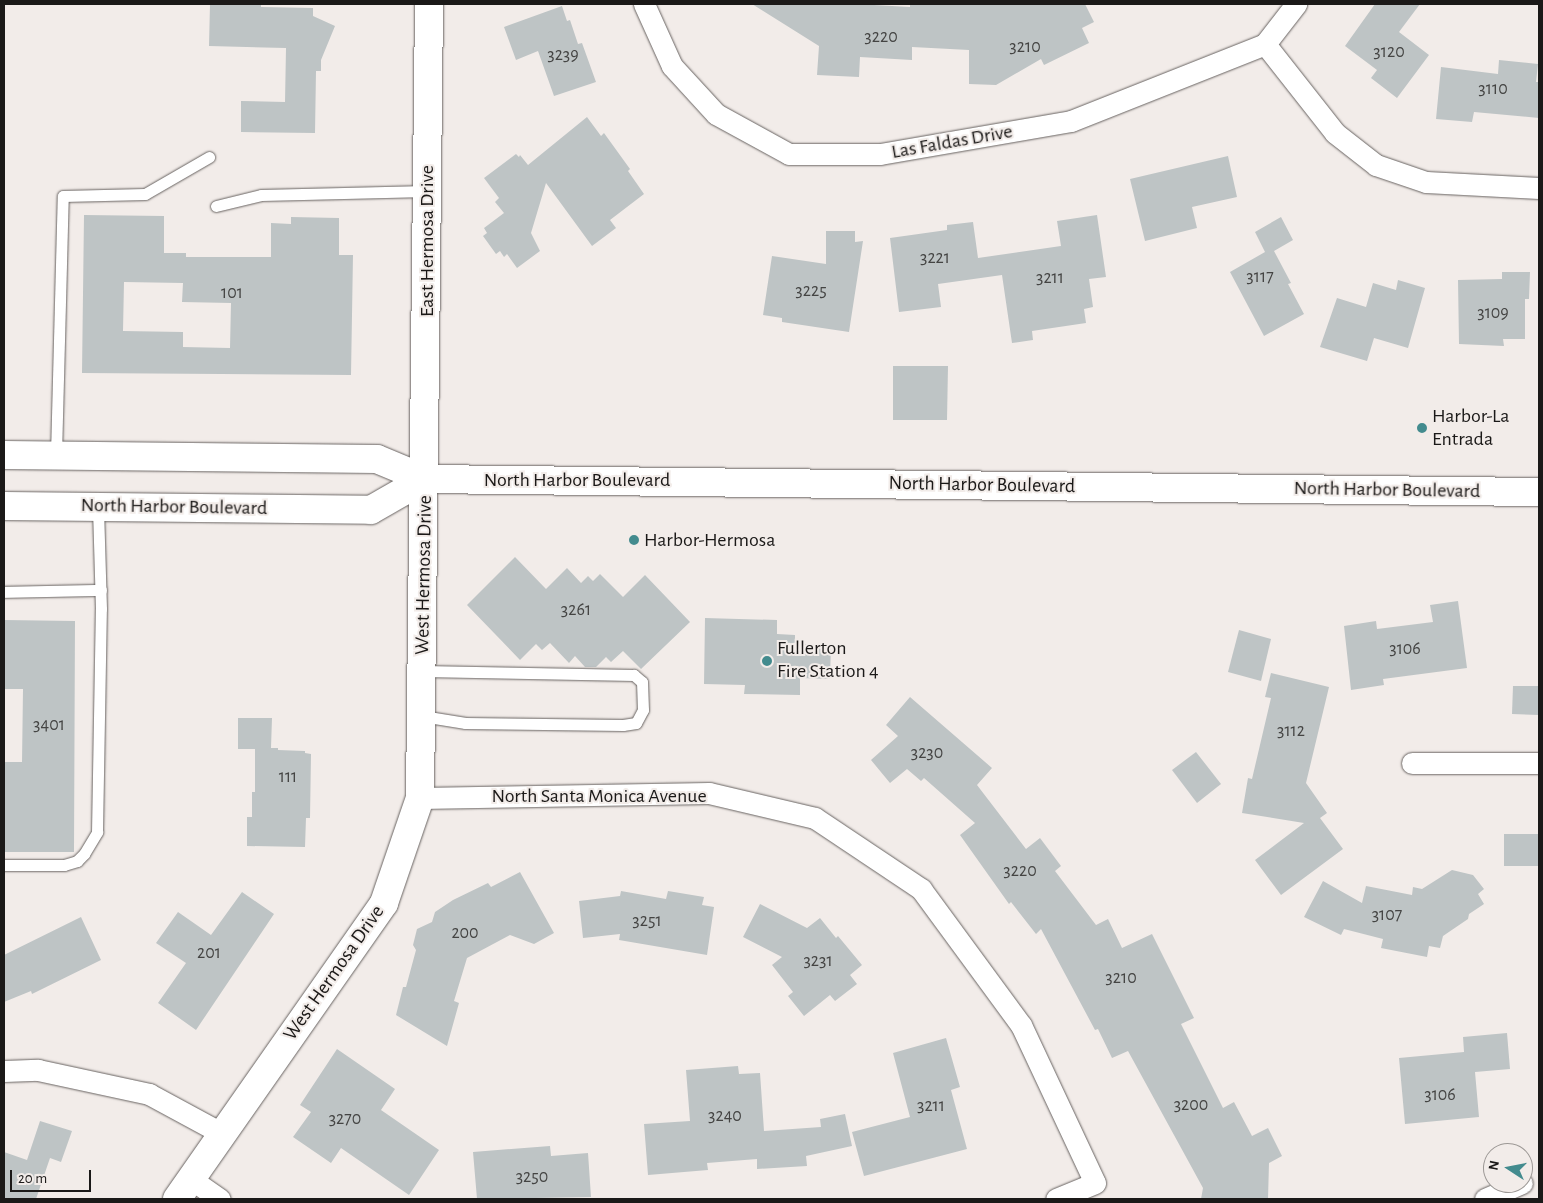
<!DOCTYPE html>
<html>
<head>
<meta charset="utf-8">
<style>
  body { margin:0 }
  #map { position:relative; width:1543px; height:1203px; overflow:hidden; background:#f2ece9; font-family:"Alegreya Sans",sans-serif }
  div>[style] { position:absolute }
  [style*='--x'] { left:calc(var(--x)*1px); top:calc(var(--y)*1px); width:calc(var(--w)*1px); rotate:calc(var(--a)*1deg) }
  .building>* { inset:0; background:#bec4c5 }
  .roads { filter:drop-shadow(0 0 1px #686361) drop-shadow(0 0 1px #686361) }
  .lane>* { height:11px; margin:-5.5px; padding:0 5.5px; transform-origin:5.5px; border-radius:5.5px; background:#fff }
  .street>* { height:21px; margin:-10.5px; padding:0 10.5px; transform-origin:10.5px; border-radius:10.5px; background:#fff }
  .secondary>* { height:28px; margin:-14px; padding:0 14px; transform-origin:14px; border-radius:14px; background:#fff }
  .primary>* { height:28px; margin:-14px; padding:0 14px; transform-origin:14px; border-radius:14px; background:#fff }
  .dots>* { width:14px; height:14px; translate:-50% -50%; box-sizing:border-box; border:2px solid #f2ece9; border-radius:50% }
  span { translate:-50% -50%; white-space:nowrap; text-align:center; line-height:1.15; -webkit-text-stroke:4px #f2ece9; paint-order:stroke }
  .number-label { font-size:18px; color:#444443 }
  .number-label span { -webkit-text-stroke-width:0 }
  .street-label { font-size:20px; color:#1b1918 }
  .poi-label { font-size:20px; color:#1b1918 }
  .left { translate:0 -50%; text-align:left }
  .frame { position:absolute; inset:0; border:5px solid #1b1918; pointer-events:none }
  .north { position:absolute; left:1483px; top:1143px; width:50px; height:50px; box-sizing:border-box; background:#f2ece9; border:1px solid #9c9895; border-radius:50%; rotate:281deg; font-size:14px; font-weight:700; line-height:20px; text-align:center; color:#1b1918 }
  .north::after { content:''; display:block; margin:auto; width:18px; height:22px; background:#438b8e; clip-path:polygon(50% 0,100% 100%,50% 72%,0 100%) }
  .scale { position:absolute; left:10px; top:1170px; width:81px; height:22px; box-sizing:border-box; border:2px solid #1b1918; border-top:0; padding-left:6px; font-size:15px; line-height:18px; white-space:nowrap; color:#1b1918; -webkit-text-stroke:4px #f2ece9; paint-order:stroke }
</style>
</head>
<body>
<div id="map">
  <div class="building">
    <div style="clip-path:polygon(210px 4px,261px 4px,261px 7px,313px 8px,313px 16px,335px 26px,321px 60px,321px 71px,316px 71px,315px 133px,241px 132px,241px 101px,285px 102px,286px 48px,209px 46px)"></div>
    <div style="clip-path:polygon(752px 4px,856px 4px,910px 7px,910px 4px,1085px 4px,1094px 22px,1082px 28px,1089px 43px,1044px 65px,1041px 59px,996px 85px,969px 84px,969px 50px,912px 47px,912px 60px,860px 57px,859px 77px,817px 75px,819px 46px)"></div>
    <div style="clip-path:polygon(1375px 4px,1420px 4px,1399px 32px,1429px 55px,1397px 98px,1371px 78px,1377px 70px,1345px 46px)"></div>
    <div style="clip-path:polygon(562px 6px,567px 21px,570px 20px,578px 44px,582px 43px,596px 82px,554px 96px,538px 51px,516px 60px,504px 27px)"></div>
    <div style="clip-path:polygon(1499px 60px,1538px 64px,1536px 82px,1539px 82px,1539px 118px,1474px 112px,1472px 122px,1436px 119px,1441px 67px,1498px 74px)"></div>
    <div style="clip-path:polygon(587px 117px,601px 136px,604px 133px,630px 169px,628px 171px,644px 194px,610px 220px,616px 228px,592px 246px,546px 183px,531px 233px,540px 251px,517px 268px,507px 254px,504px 257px,500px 251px,496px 254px,483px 236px,487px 233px,484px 228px,504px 213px,495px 202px,499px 198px,484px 178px,516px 154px,519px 157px,520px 155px,528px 165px)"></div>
    <div style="clip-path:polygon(1228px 156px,1237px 197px,1192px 207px,1197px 228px,1145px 241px,1130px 179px)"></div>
    <div style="clip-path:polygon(evenodd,84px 215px,164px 216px,164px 253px,186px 253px,186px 257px,271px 257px,271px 223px,291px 224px,291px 217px,339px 218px,339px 255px,353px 255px,351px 375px,82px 373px,84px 215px,124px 282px,183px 283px,182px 302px,231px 303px,230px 348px,183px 347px,183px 332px,123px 331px,124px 282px)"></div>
    <div style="clip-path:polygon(1097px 215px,1106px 277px,1089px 279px,1093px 307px,1084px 309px,1086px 323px,1032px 331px,1033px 340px,1012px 343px,1002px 275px,938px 284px,941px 307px,899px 312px,890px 238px,947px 230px,947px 225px,973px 222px,978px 258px,1061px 246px,1057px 221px)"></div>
    <div style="clip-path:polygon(1281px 217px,1293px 240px,1274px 251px,1291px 283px,1288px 284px,1304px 314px,1264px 336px,1230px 272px,1265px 252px,1255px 232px)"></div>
    <div style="clip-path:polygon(826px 231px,855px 231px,855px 242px,863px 241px,849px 332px,782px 322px,782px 318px,763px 315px,772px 256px,826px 264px)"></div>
    <div style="clip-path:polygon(1502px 272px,1530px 272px,1529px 299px,1525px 299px,1525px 339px,1503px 339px,1504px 346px,1459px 344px,1458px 280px,1502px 279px)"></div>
    <div style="clip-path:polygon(1398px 280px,1425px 288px,1408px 348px,1374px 338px,1367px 361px,1320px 347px,1337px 298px,1366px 307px,1373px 283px,1396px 290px)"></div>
    <div style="clip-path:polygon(893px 366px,948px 366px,947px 420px,893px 420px)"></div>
    <div style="clip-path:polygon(515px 557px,546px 589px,567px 568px,581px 583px,588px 576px,593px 581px,600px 574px,623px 597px,645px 575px,690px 622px,641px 669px,623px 651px,611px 662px,606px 657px,596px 667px,585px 667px,575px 656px,569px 663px,550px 643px,542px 650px,536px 644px,520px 660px,467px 605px)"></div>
    <div style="clip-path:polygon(1458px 601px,1467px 668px,1383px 679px,1384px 685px,1351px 690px,1344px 626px,1376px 621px,1377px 629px,1433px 622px,1430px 605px)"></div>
    <div style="clip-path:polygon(705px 618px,777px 620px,777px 634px,795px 635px,795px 644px,831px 645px,830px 679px,800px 678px,800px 695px,744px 694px,745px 685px,704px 684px)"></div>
    <div style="clip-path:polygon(4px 620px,75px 621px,74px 852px,4px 852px,4px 762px,22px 762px,23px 689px,4px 689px)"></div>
    <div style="clip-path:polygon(1239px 630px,1271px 639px,1261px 681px,1228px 672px)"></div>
    <div style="clip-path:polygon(1271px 673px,1329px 687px,1306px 783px,1327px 813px,1320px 818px,1343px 849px,1281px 895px,1255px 860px,1304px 823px,1242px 813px,1248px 778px,1252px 779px,1271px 698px,1265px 697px)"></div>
    <div style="clip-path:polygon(1513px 686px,1539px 686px,1539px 715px,1512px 714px)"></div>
    <div style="clip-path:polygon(910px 697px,992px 768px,977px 785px,1026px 849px,1040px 838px,1061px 866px,1055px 871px,1096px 925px,1108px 919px,1122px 948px,1152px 934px,1194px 1018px,1181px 1024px,1223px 1108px,1234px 1102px,1252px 1136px,1268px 1128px,1282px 1156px,1269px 1163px,1268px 1199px,1201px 1199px,1203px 1188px,1128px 1051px,1112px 1058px,1098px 1029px,1095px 1030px,1041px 929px,1036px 934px,1011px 902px,1009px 904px,960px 835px,975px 823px,924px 778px,921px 781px,907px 769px,890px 783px,871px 760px,898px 736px,886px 725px)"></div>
    <div style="clip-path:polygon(238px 718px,272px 718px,271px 748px,278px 748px,278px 750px,305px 751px,305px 753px,311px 754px,310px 818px,306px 818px,305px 847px,247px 846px,247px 817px,252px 817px,252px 792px,255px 792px,255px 749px,238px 749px)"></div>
    <div style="clip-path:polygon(1196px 752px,1221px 784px,1197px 803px,1172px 770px)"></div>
    <div style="clip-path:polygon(1504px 834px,1539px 834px,1539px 866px,1504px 866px)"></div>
    <div style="clip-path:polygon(1452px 870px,1473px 875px,1484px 889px,1478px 894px,1484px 904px,1469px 914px,1468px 919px,1443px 936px,1440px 948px,1429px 946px,1427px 957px,1381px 948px,1383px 939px,1344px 929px,1341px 935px,1304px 917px,1323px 881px,1362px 903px,1366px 886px,1412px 895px,1413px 887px,1422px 889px)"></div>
    <div style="clip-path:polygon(520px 872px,554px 933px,534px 944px,510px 935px,467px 958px,454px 1001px,459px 1003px,447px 1046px,396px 1015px,403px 987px,406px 987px,416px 950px,413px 945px,417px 929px,432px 922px,435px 912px,453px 900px,488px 883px,491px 887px)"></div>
    <div style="clip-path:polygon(621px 891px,666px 899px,668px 891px,704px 897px,702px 905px,714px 907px,707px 955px,619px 940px,620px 934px,583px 938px,579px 901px,620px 896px)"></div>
    <div style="clip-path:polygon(242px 892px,274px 914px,196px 1030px,158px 1003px,186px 963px,156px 943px,178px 912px,211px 935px)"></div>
    <div style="clip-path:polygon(760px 904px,807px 928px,820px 918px,836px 938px,838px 936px,862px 965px,850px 975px,857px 984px,835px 1001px,830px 995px,804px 1016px,788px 996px,793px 992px,772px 965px,782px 957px,743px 937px)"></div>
    <div style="clip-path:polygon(81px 917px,101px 960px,32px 994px,31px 991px,4px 1002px,4px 955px)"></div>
    <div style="clip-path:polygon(1507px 1033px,1510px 1069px,1475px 1072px,1479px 1117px,1405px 1124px,1399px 1058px,1464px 1052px,1463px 1037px)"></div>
    <div style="clip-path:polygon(946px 1038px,960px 1087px,951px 1090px,967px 1149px,864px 1176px,852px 1132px,910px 1117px,893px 1053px)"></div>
    <div style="clip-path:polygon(337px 1049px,395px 1089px,381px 1110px,439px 1150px,409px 1195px,341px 1148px,331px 1163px,293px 1137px,311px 1112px,300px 1105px)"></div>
    <div style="clip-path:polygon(738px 1066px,739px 1074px,760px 1073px,764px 1131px,821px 1127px,820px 1119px,845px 1114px,852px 1146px,806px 1156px,807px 1166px,757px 1169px,757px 1159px,707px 1163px,708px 1170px,648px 1175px,644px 1124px,690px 1121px,686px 1070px)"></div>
    <div style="clip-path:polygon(40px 1121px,72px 1131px,61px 1162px,50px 1158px,36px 1199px,4px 1199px,4px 1152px,27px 1160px)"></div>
    <div style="clip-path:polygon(550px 1146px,551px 1156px,588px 1153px,591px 1197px,477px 1199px,473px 1152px)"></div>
  </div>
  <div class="roads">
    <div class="lane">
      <div style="--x:216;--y:206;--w:46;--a:-13.7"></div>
      <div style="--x:261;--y:195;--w:166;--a:-1.4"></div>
      <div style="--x:56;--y:455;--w:259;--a:-88.5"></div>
      <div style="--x:63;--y:196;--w:82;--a:-1.4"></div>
      <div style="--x:145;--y:194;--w:74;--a:-30"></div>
      <div style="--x:4;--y:592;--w:97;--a:-1.2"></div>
      <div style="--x:422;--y:716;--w:44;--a:9.2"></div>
      <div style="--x:465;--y:723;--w:158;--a:0.7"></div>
      <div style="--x:623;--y:725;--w:13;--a:-9"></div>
      <div style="--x:636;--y:723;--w:15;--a:-62"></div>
      <div style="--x:643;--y:710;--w:28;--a:-92"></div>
      <div style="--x:642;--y:682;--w:11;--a:-139"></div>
      <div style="--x:634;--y:675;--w:212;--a:-178.9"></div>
      <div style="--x:4;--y:865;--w:60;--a:0"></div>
      <div style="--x:64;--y:865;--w:14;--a:-17"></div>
      <div style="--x:77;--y:861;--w:10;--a:-45"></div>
      <div style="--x:84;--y:854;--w:26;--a:-59"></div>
      <div style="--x:97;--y:832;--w:223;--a:-89"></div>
      <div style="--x:101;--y:609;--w:103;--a:-91.7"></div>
    </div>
    <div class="street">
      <div style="--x:644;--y:4;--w:68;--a:65.7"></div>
      <div style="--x:672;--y:66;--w:65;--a:47.5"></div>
      <div style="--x:716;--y:114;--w:83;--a:28.7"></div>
      <div style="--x:789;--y:154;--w:91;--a:0"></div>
      <div style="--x:880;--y:154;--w:194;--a:-9.8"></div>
      <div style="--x:1071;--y:121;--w:209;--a:-21.6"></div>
      <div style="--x:1265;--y:44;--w:51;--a:-52.2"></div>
      <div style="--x:1265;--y:44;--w:113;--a:51.8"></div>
      <div style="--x:1335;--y:133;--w:52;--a:38"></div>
      <div style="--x:1376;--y:165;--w:53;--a:18.8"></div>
      <div style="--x:1426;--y:182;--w:113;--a:3"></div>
      <div style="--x:1412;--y:763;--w:127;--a:0"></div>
      <div style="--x:420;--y:798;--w:289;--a:-1"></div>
      <div style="--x:709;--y:793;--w:109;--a:13.3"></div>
      <div style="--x:815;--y:818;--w:128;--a:33.8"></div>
      <div style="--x:921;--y:889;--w:169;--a:53.7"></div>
      <div style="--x:1021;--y:1025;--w:174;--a:64.9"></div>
      <div style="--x:1095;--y:1183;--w:42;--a:157.7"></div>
      <div style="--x:4;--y:1071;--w:34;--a:-2"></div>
      <div style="--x:38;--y:1070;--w:114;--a:12.2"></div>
      <div style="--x:149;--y:1094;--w:82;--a:28.4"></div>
      <div style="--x:191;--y:1179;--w:35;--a:35"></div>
      <div style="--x:1485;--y:1199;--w:40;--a:-23.4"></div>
    </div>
    <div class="secondary">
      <div style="--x:177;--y:1199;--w:361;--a:-55"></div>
      <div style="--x:384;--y:903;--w:111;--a:-71.1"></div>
      <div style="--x:420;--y:798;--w:794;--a:-89.35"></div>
    </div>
    <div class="primary">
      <div style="--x:4;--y:455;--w:373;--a:0.6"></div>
      <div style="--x:377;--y:459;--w:52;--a:22.6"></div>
      <div style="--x:425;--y:479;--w:1114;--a:0.67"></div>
      <div style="--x:4;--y:506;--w:367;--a:0.6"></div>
      <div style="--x:371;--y:510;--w:62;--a:-29.9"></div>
    </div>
  </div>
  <div class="dots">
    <div style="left:1422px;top:428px;background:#438b8e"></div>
    <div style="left:634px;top:540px;background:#438b8e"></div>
    <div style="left:767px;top:661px;background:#438b8e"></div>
  </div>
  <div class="number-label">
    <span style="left:881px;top:37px">3220</span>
    <span style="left:1025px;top:47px">3210</span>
    <span style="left:1389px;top:52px">3120</span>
    <span style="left:563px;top:55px">3239</span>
    <span style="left:1493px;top:89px">3110</span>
    <span style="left:935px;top:258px">3221</span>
    <span style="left:1260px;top:277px">3117</span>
    <span style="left:1050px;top:278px">3211</span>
    <span style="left:811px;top:291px">3225</span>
    <span style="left:232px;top:293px">101</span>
    <span style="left:1493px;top:313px">3109</span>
    <span style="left:576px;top:610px">3261</span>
    <span style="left:1405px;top:649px">3106</span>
    <span style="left:49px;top:725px">3401</span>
    <span style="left:1291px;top:731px">3112</span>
    <span style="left:927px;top:753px">3230</span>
    <span style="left:288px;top:777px">111</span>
    <span style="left:1020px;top:871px">3220</span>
    <span style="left:1387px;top:915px">3107</span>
    <span style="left:647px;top:921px">3251</span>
    <span style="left:465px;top:933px">200</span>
    <span style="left:209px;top:953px">201</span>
    <span style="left:818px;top:961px">3231</span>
    <span style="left:1121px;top:978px">3210</span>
    <span style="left:1440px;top:1095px">3106</span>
    <span style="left:1191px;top:1105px">3200</span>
    <span style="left:931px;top:1106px">3211</span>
    <span style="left:725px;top:1116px">3240</span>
    <span style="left:345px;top:1119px">3270</span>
    <span style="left:532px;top:1177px">3250</span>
  </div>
  <div class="street-label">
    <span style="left:952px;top:142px;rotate:-10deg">Las Faldas Drive</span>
    <span style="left:427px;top:241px;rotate:-90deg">East Hermosa Drive</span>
    <span style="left:577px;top:480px">North Harbor Boulevard</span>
    <span style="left:982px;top:485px;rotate:1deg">North Harbor Boulevard</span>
    <span style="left:1387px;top:490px;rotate:1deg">North Harbor Boulevard</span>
    <span style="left:174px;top:507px;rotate:1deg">North Harbor Boulevard</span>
    <span style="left:424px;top:575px;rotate:-89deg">West Hermosa Drive</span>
    <span style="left:599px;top:796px">North Santa Monica Avenue</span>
    <span style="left:334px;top:973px;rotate:-55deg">West Hermosa Drive</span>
  </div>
  <div class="poi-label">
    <span class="left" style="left:1432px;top:428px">Harbor-La<br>Entrada</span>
    <span class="left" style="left:644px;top:540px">Harbor-Hermosa</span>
    <span class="left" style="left:777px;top:660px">Fullerton<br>Fire Station 4</span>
  </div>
  <div class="frame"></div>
  <div class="north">N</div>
  <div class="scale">20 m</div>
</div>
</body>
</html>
